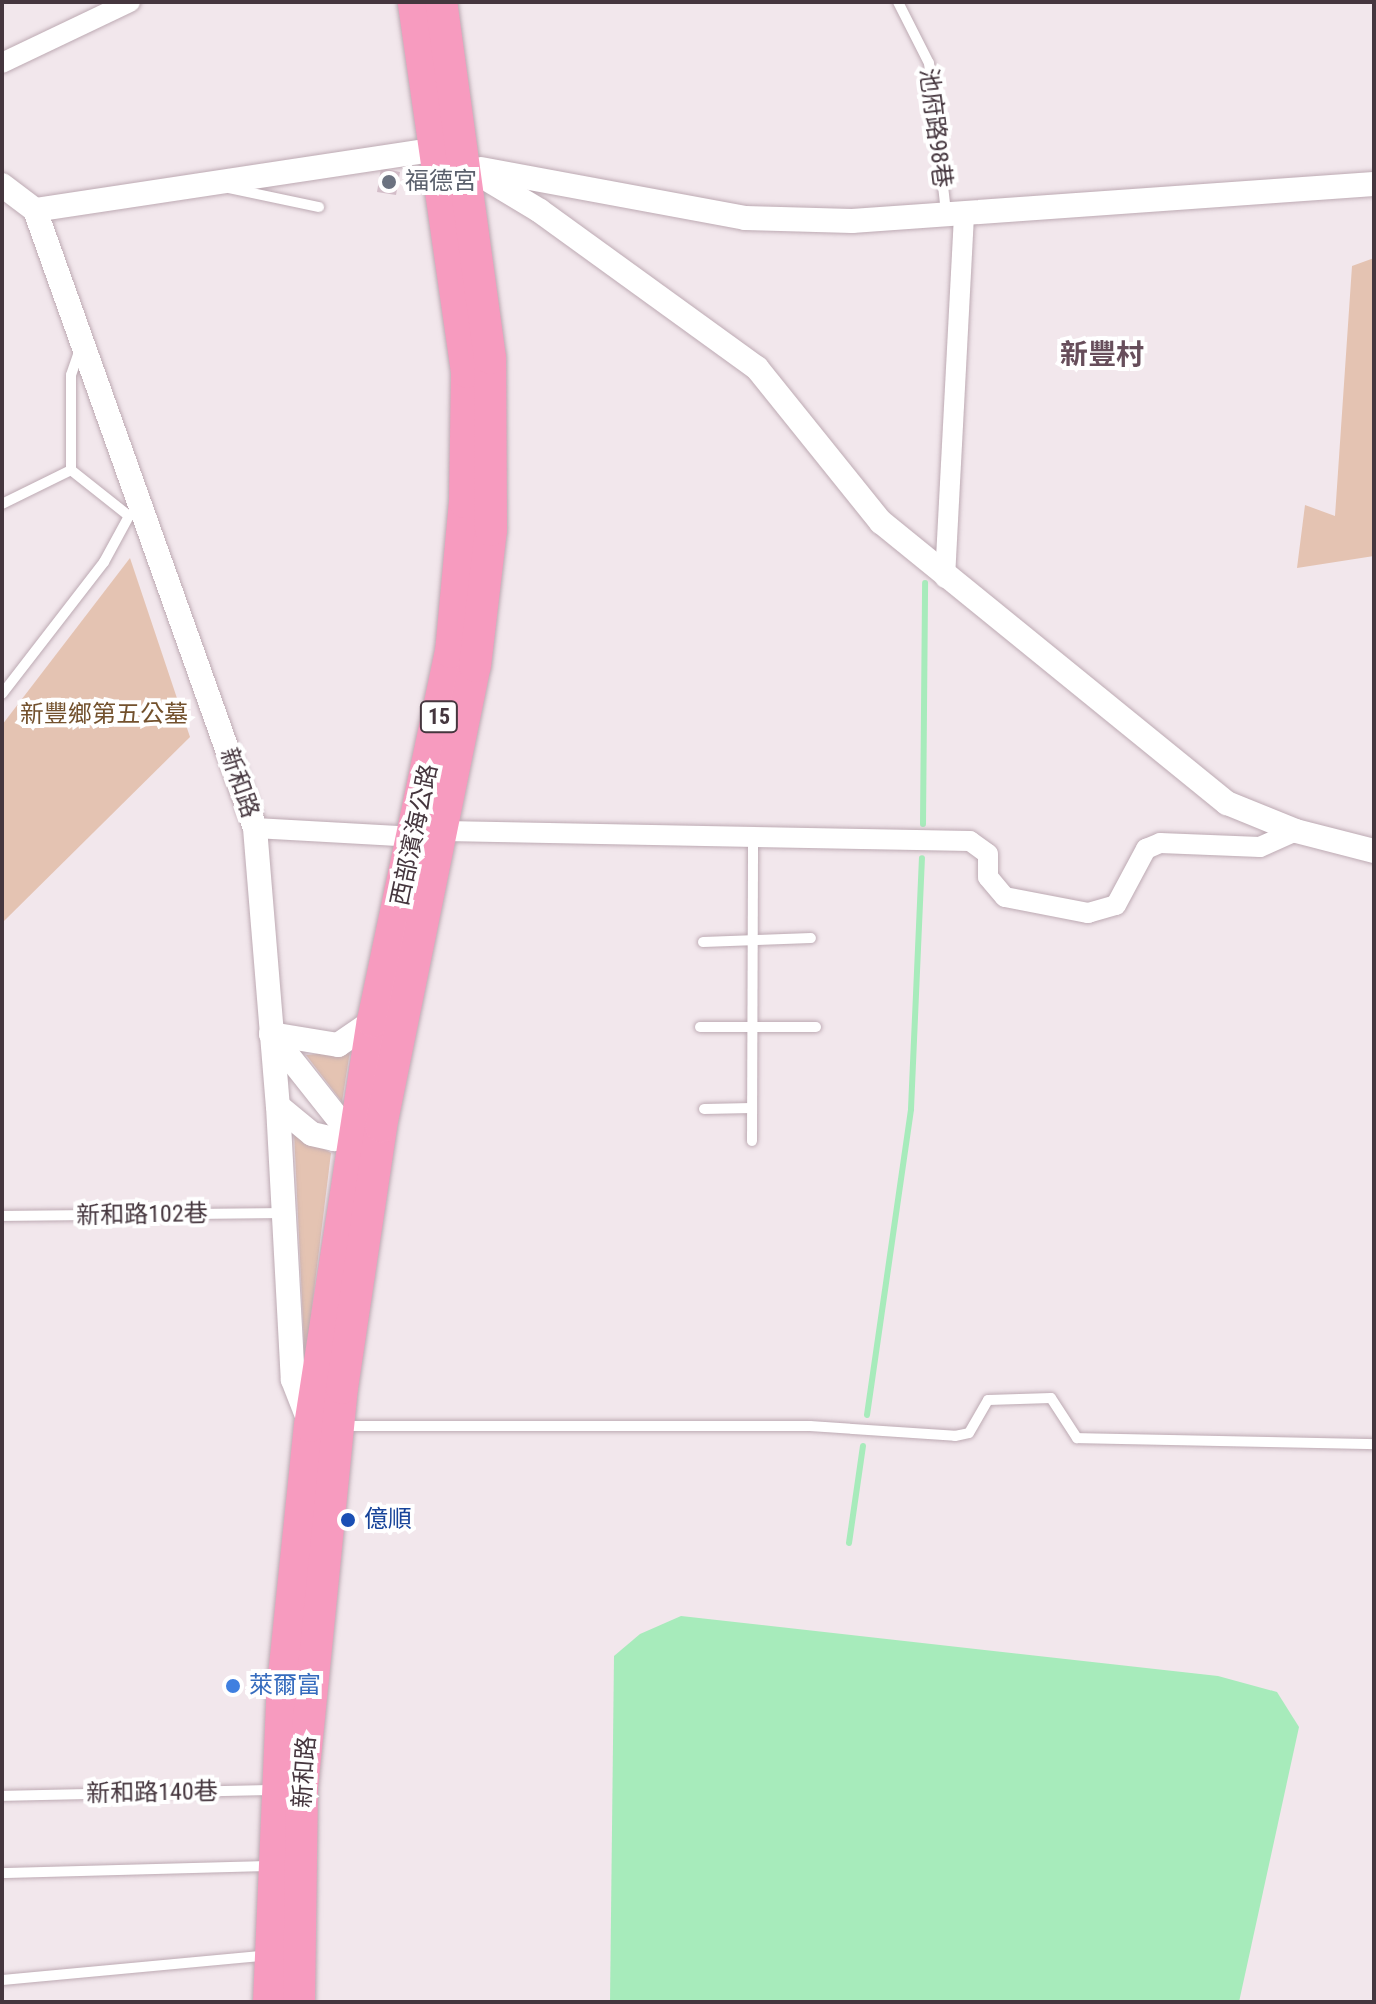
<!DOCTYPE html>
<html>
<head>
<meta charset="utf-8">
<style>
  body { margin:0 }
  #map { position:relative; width:1376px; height:2004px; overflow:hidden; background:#f2e7ec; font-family:"Roboto Condensed","Noto Sans TC",sans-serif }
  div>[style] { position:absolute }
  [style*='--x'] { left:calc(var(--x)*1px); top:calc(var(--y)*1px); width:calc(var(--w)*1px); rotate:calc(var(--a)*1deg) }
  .green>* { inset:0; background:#e4c3b2 }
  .water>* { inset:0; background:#a7ebbb }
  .stream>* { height:6px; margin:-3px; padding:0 3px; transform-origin:3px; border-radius:3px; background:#a7ebbb }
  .building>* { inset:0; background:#d3bdc8 }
  .roads { filter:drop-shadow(0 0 2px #bdaab3) drop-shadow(0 0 2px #bdaab3) }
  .service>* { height:10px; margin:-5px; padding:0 5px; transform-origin:5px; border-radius:5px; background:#fff }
  .minor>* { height:20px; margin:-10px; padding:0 10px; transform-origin:10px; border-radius:10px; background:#fff }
  .tertiary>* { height:24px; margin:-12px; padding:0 12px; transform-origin:12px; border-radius:12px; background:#fff }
  .primary>* { height:32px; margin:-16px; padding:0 16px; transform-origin:16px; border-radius:16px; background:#f79bbf }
  .dots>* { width:22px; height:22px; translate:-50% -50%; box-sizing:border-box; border:4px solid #fff; border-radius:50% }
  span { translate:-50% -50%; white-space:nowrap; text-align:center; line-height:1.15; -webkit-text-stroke:8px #fff; paint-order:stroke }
  .shield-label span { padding:2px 6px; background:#fff; border:2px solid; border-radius:6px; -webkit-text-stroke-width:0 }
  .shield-label { font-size:22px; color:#45363e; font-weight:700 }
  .street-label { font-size:24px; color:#45363e }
  .worship-label { font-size:24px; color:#5b616d }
  .left { translate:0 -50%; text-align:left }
  .park-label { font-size:24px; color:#73512d }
  .transit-label { font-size:24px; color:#164399 }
  .shop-label { font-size:24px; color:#366cbe }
  .quarter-label { font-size:28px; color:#674e5b; font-weight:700 }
  .frame { position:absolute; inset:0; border:4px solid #45363e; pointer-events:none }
</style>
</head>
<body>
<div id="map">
  <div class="green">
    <div style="clip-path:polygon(1374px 258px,1374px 556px,1297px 568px,1305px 505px,1335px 516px,1352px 266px)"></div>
    <div style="clip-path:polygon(130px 558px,190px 737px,2px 923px,2px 725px)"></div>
    <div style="clip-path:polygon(350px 1051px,342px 1102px,306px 1055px)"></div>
    <div style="clip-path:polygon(294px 1132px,331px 1153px,305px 1364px)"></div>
  </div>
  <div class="water">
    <div style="clip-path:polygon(681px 1616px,1218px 1676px,1277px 1692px,1299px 1727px,1239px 2002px,610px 2002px,614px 1656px,640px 1634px)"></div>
  </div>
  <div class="stream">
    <div style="--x:923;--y:824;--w:241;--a:-89.5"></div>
    <div style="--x:867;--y:1415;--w:309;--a:-81.8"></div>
    <div style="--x:911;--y:1109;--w:251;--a:-87.5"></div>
    <div style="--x:849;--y:1543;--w:98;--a:-81.8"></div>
  </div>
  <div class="building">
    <div style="clip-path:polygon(381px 168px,400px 172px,396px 195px,377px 192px)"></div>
  </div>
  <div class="roads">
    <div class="service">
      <div style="--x:898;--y:2;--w:68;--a:63.1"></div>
      <div style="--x:929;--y:63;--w:151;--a:83.5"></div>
      <div style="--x:228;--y:188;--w:93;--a:11.8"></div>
      <div style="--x:2;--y:504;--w:77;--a:-26.2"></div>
      <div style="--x:2;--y:694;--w:167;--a:-52.3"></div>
      <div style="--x:104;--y:562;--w:52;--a:-61.5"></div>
      <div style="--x:129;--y:516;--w:74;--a:-141.6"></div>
      <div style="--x:71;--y:470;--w:95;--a:-90"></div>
      <div style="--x:71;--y:375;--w:28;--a:-71"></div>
      <div style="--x:703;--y:942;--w:108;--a:-2.1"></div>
      <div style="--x:700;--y:1027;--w:116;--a:0"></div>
      <div style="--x:704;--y:1109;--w:48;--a:-1.2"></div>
      <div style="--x:752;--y:1141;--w:303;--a:-89.8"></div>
      <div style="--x:2;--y:1216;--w:279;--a:-0.6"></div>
      <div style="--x:344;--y:1426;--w:466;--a:0"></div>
      <div style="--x:810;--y:1426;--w:145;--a:3.9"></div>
      <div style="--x:955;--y:1436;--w:14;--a:-12"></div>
      <div style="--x:969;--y:1433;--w:38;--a:-60"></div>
      <div style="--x:988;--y:1400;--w:63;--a:-1.8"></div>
      <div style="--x:1051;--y:1398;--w:48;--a:57"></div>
      <div style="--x:1077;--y:1438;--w:297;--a:1.2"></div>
      <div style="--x:2;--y:1796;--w:274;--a:-1.3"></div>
      <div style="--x:2;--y:1873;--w:270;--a:-1.5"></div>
      <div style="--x:2;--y:1980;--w:268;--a:-5.3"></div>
    </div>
    <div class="minor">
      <div style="--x:2;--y:63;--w:142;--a:-25.5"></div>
      <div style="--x:945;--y:578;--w:365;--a:-87"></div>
      <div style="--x:255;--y:828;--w:161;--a:3.2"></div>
      <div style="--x:416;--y:837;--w:30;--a:-12"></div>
      <div style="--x:445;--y:831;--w:525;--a:1.09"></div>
      <div style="--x:970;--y:841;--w:22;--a:36"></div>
      <div style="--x:988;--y:854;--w:23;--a:90"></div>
      <div style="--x:988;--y:877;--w:26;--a:50"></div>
      <div style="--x:1005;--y:897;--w:85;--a:10.9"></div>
      <div style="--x:1088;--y:913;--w:29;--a:-16"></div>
      <div style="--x:1116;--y:905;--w:64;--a:-61.8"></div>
      <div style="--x:1146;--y:849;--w:15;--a:-23"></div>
      <div style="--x:1160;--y:843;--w:100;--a:2.3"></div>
      <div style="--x:1260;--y:847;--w:39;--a:-24"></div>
    </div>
    <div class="tertiary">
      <div style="--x:481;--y:169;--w:269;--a:10.5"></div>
      <div style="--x:745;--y:218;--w:107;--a:1.6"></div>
      <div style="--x:852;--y:221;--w:523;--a:-4.05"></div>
      <div style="--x:2;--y:185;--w:41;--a:37.1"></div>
      <div style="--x:35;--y:210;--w:656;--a:70.4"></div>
      <div style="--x:255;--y:828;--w:279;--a:85.3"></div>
      <div style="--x:278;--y:1106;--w:274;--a:86.9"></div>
      <div style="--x:293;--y:1380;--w:49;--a:68.6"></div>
      <div style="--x:35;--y:210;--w:407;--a:-8.6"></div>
      <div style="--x:437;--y:149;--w:120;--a:31"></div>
      <div style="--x:540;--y:211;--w:268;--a:35.9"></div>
      <div style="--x:757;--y:368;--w:198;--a:51.2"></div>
      <div style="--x:881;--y:522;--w:446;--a:39.1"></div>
      <div style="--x:1227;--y:803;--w:74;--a:22.1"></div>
      <div style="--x:1296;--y:831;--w:81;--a:14.4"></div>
      <div style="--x:271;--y:1034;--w:142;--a:51.6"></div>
      <div style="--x:271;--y:1034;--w:68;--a:9.3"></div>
      <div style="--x:338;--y:1045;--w:42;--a:-34.4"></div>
      <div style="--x:278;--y:1106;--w:44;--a:39.5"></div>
      <div style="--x:312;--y:1134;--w:23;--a:13"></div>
      <div style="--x:334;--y:1139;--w:35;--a:-15"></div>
    </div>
    <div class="primary">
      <div style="--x:269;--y:2002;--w:316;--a:-87.5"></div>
      <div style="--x:283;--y:1686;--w:261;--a:-84.1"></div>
      <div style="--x:310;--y:1426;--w:410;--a:-81.2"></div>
      <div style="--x:373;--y:1021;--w:377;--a:-78.1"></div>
      <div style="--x:451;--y:652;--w:151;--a:-84.7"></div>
      <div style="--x:465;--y:502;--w:130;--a:-89.1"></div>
      <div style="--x:467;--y:372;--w:374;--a:-98.2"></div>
      <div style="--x:299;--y:2002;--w:214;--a:-89.2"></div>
      <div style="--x:302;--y:1788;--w:402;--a:-84.3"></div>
      <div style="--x:342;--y:1388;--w:265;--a:-81.5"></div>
      <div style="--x:381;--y:1126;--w:470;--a:-78.5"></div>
      <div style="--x:475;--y:666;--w:137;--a:-83.3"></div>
      <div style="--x:491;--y:530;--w:172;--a:-90.3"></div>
      <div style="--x:490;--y:358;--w:359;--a:-97.8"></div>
    </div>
  </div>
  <div class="dots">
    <div style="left:389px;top:182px;background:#6b7280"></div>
    <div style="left:348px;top:1520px;background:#1a4fb4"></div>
    <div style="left:233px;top:1686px;background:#3f7fe0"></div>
  </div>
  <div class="shield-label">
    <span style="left:439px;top:717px">15</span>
  </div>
  <div class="street-label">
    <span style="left:935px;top:128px;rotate:83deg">池府路98巷</span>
    <span style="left:239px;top:783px;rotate:71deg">新和路</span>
    <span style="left:415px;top:835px;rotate:-78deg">西部濱海公路</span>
    <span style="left:142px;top:1215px;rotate:-1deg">新和路102巷</span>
    <span style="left:305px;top:1772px;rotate:-86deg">新和路</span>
    <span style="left:152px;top:1793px;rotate:-1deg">新和路140巷</span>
  </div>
  <div class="worship-label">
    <span class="left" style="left:405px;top:182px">福德宮</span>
  </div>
  <div class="park-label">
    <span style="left:104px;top:715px">新豐鄉第五公墓</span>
  </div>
  <div class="transit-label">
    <span class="left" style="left:364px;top:1520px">億順</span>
  </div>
  <div class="shop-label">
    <span class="left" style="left:249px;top:1686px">萊爾富</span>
  </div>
  <div class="quarter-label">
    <span style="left:1102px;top:355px">新豐村</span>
  </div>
  <div class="frame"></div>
</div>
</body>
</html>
